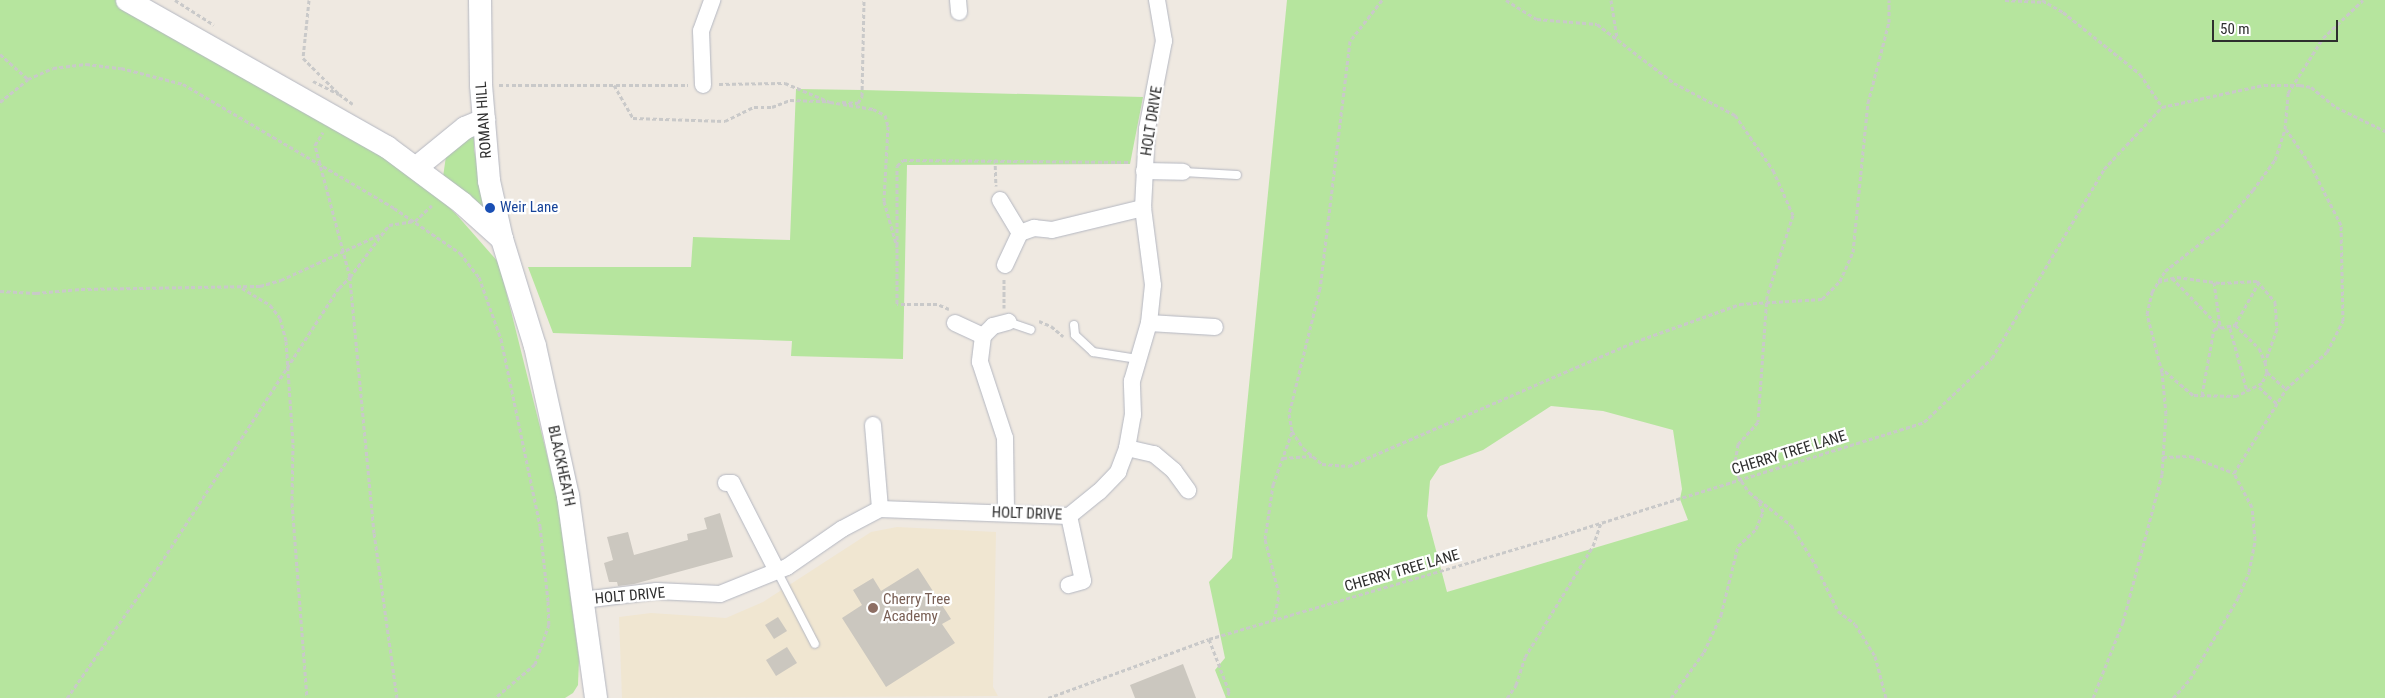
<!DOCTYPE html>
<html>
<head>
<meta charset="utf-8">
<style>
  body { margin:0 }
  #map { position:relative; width:2385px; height:698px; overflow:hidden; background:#efe9e1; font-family:"Roboto Condensed",sans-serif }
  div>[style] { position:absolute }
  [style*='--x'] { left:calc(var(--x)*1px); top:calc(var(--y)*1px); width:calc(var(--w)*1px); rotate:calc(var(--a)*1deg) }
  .education>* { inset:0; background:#f0e6d1 }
  .green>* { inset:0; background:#b6e59e }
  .building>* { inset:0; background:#cbc7bf }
  .path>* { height:3px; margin-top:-1.5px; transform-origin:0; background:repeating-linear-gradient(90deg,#c9c9c9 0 4px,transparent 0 6.5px) }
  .roads { filter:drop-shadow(0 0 1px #b4b7c1) drop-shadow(0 0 1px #b4b7c1) }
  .lane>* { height:8px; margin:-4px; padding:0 4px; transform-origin:4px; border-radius:4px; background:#fff }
  .street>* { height:16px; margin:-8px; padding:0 8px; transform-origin:8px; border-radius:8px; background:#fff }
  .secondary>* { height:22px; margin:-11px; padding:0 11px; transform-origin:11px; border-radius:11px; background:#fff }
  .dots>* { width:14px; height:14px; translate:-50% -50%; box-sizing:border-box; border:2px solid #fff; border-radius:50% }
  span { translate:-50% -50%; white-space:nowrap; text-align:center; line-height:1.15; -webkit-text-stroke:4.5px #fff; paint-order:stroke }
  .street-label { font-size:15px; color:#2e2e2e }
  .transit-label { font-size:15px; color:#164399 }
  .left { translate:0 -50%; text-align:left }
  .education-label { font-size:15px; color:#785e54 }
  .scale { position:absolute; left:2212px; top:20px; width:126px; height:22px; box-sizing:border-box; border:2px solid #2e2e2e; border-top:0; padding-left:6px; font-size:15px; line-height:18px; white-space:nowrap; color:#2e2e2e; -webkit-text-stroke:4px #fff; paint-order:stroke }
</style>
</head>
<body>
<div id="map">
  <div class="education">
    <div style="clip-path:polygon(897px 527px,996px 532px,993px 687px,998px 696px,622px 698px,619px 617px,651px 613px,726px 618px,763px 602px,871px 532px)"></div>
  </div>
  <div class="green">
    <div style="clip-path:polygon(0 0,121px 0,387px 147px,456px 214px,499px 263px,557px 495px,579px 659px,578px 685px,573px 693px,565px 698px,0 698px)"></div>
    <div style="clip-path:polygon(evenodd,1287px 0,2385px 0,2385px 698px,1226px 698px,1215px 670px,1225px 658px,1209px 582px,1232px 558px,1287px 0,1551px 406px,1603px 411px,1673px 430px,1682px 489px,1680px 499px,1688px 520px,1447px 592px,1427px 516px,1430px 481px,1440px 466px,1483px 450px,1551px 406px)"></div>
    <div style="clip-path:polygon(796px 89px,862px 90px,1143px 97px,1130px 164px,907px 165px,903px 359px,791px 356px,792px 341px,553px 333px,528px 267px,691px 267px,693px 237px,790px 240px)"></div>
    <div style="clip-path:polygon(474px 136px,474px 149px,487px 214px,443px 177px,446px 156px,461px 140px)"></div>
  </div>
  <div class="building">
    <div style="clip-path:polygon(720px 513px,733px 557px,634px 584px,618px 586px,617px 582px,609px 582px,604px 563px,613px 560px,607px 537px,628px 532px,634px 555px,688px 540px,687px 534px,707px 529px,704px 518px)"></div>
    <div style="clip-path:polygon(918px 568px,951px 619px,942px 624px,955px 643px,886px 687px,842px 618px,862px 605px,853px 590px,873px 578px,881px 591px)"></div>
    <div style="clip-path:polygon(778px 617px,787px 631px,774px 639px,765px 625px)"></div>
    <div style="clip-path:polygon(787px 647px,797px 663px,776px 676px,766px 660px)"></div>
    <div style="clip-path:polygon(1183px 664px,1196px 698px,1135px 698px,1130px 685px)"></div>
  </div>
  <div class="path">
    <div style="--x:175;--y:0;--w:46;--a:32.7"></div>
    <div style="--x:309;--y:0;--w:58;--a:95.9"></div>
    <div style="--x:303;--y:58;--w:51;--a:45"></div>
    <div style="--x:339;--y:94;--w:17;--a:36"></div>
    <div style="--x:1382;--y:0;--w:52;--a:128"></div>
    <div style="--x:1350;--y:41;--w:249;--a:96.9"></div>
    <div style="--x:1320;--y:288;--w:130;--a:103.8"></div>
    <div style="--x:1289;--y:414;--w:17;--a:80"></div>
    <div style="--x:1292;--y:431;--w:20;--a:57"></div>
    <div style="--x:1303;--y:448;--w:25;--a:40"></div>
    <div style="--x:1322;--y:464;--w:27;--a:4"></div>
    <div style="--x:1349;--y:466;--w:305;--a:-23.5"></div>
    <div style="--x:1629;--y:344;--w:118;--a:-19.8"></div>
    <div style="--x:1740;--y:304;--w:82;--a:-3.5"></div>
    <div style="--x:1822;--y:299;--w:25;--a:-45"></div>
    <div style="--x:1840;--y:281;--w:32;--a:-66"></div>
    <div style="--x:1853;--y:252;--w:150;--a:-84.3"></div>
    <div style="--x:1868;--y:103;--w:84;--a:-75.5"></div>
    <div style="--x:1889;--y:22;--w:22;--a:-90"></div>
    <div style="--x:1506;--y:0;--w:36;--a:32"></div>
    <div style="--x:1537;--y:19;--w:60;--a:4.8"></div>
    <div style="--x:1597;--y:24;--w:97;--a:37.5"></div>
    <div style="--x:1674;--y:83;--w:69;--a:27.7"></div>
    <div style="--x:1735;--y:115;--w:67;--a:55.4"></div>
    <div style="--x:1773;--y:170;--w:49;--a:66"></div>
    <div style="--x:1793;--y:215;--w:85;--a:107.8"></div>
    <div style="--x:1767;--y:296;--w:126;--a:94.1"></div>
    <div style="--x:1758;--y:422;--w:30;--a:132"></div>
    <div style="--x:1738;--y:444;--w:26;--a:99"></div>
    <div style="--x:1734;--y:470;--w:27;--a:56"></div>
    <div style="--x:1749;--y:492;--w:53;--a:38.2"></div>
    <div style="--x:1791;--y:525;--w:46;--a:58.4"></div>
    <div style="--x:1815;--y:564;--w:52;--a:63.9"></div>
    <div style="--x:1838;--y:611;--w:21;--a:37"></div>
    <div style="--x:1855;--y:624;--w:38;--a:58"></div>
    <div style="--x:1875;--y:656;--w:43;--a:75.3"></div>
    <div style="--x:1611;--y:0;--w:39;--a:81"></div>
    <div style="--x:2005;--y:0;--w:41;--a:2.8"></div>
    <div style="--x:2042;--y:0;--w:24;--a:30"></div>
    <div style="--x:2063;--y:12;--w:99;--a:38.8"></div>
    <div style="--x:2140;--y:74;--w:40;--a:56"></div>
    <div style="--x:0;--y:54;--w:38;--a:42"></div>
    <div style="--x:313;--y:81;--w:29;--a:27"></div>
    <div style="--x:719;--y:84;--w:66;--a:-0.9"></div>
    <div style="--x:785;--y:83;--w:49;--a:22.9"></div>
    <div style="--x:830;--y:102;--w:44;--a:9.2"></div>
    <div style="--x:873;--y:109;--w:13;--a:27"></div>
    <div style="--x:885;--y:115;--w:11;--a:75"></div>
    <div style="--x:888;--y:126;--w:75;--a:93.1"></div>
    <div style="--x:884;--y:201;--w:48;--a:74.2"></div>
    <div style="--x:499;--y:85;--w:189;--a:0"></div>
    <div style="--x:614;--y:85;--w:38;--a:60"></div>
    <div style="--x:633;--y:118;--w:92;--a:1.9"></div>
    <div style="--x:725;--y:121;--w:32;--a:-26"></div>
    <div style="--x:754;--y:107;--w:18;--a:0"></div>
    <div style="--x:772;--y:107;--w:19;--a:-21"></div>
    <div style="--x:790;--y:100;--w:36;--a:2"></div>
    <div style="--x:0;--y:102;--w:36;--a:-39"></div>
    <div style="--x:28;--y:79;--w:27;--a:-24"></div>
    <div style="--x:53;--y:68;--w:33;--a:-7"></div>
    <div style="--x:86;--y:64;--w:35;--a:7"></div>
    <div style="--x:121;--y:68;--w:64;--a:14.5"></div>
    <div style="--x:183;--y:84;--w:245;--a:30.4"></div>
    <div style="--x:394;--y:208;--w:80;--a:34.3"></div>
    <div style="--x:460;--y:253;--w:31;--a:52"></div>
    <div style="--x:479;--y:277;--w:66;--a:70.5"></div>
    <div style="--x:501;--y:339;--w:191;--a:78.2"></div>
    <div style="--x:540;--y:526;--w:75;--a:83.9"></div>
    <div style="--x:548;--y:601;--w:23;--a:88"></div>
    <div style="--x:549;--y:624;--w:42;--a:109.3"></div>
    <div style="--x:535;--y:664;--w:52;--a:139.6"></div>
    <div style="--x:842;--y:102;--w:16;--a:4"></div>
    <div style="--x:858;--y:103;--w:8;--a:-60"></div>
    <div style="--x:862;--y:96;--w:96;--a:-88.8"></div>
    <div style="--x:995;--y:159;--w:27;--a:88"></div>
    <div style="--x:2172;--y:278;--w:69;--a:45.6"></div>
    <div style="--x:1004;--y:279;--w:29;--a:90"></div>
    <div style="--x:2158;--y:282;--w:20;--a:-15"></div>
    <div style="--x:2177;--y:277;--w:44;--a:7.8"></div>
    <div style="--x:2221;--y:283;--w:36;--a:-3"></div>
    <div style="--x:2257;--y:281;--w:28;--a:49"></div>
    <div style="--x:2275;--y:302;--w:27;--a:86"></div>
    <div style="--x:2277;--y:329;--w:35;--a:110"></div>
    <div style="--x:2265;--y:362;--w:10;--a:79"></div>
    <div style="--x:2267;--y:372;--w:12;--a:114"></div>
    <div style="--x:2262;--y:383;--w:28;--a:153"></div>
    <div style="--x:2237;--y:396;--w:44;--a:-178.7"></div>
    <div style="--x:2193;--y:395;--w:42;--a:-139.8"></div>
    <div style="--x:2214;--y:282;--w:44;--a:82.2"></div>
    <div style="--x:242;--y:288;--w:33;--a:31"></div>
    <div style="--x:270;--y:305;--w:16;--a:52"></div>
    <div style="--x:280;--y:318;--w:24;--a:75"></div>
    <div style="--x:286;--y:341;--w:103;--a:86.1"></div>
    <div style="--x:293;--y:444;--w:59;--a:91"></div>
    <div style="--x:292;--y:503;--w:196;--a:85.6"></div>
    <div style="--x:0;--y:291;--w:36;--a:3"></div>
    <div style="--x:36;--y:293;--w:45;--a:-5.1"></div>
    <div style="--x:81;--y:289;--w:179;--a:-1"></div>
    <div style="--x:260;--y:286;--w:22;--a:-16"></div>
    <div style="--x:281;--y:280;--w:108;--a:-24.7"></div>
    <div style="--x:949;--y:309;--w:13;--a:-157"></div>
    <div style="--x:937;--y:304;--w:40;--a:180"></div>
    <div style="--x:897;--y:304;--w:138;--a:-90"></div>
    <div style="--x:897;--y:166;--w:8;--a:-45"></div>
    <div style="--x:903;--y:160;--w:227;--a:0.5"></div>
    <div style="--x:1039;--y:321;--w:13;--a:23"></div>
    <div style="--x:1051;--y:326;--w:16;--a:40"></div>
    <div style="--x:2235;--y:325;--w:33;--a:44"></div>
    <div style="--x:2259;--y:348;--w:15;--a:67"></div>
    <div style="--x:2230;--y:328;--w:65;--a:74.9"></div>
    <div style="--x:2267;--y:372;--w:25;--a:42"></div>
    <div style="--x:2259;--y:387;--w:25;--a:43"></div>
    <div style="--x:2202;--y:395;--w:67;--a:-79.7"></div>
    <div style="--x:2214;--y:329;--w:21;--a:-11"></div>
    <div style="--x:2235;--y:325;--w:49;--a:-60.8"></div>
    <div style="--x:2163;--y:457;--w:27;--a:-2"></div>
    <div style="--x:2190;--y:456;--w:47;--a:21.1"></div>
    <div style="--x:1283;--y:458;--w:29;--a:-4"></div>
    <div style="--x:1274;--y:620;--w:26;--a:-79"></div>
    <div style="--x:1279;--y:594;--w:57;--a:-104.3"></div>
    <div style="--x:1265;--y:539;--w:55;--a:-81.6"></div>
    <div style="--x:1273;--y:485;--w:56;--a:-70.3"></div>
    <div style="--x:1209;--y:639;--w:56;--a:69"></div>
    <div style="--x:1229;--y:691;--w:7;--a:106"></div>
    <div style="--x:67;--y:698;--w:150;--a:-55"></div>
    <div style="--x:153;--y:575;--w:342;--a:-57.1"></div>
    <div style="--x:339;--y:288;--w:16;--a:-45"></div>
    <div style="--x:350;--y:277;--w:137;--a:-104.9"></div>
    <div style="--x:315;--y:145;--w:15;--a:-58"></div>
    <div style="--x:397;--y:698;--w:167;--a:-97.9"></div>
    <div style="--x:374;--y:533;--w:257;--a:-95.4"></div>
    <div style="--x:350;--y:277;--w:65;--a:-53.1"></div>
    <div style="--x:389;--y:225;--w:26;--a:-9"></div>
    <div style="--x:415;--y:221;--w:23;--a:-43"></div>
    <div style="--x:1048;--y:698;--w:171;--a:-20.1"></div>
    <div style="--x:1209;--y:639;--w:351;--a:-16.4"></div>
    <div style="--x:1546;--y:540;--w:396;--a:-17.3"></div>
    <div style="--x:1924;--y:422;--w:93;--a:-43.3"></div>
    <div style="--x:1992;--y:358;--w:220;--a:-59.3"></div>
    <div style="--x:2104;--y:169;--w:85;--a:-46.9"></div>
    <div style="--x:2162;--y:107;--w:104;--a:-12.2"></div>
    <div style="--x:2264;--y:85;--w:36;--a:0"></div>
    <div style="--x:2300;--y:85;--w:11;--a:10"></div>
    <div style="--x:2311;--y:87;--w:32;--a:39"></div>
    <div style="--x:2336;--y:107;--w:55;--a:26.1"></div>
    <div style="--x:1507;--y:698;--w:16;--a:-55"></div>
    <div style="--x:1516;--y:685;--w:29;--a:-72"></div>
    <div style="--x:1525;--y:657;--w:130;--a:-58.5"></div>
    <div style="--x:1593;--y:546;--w:24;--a:-71"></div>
    <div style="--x:1671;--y:698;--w:57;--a:-54.3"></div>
    <div style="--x:1704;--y:652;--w:41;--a:-65.3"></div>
    <div style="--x:1721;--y:615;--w:71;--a:-76.2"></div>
    <div style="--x:1738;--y:546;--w:25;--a:-43"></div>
    <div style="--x:1756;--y:529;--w:18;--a:-68"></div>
    <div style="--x:1763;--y:512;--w:14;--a:-111"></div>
    <div style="--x:2093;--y:698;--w:82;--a:-68.5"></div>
    <div style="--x:2123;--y:622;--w:153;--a:-75.2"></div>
    <div style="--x:2162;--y:474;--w:60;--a:-86.2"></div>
    <div style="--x:2166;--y:414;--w:42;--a:-95.4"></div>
    <div style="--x:2162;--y:372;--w:60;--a:-104.5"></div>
    <div style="--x:2147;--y:314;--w:23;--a:-77"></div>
    <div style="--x:2152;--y:292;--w:25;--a:-58"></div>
    <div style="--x:2165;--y:271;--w:71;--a:-38.2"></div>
    <div style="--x:2221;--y:227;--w:49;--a:-49.1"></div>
    <div style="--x:2253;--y:190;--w:37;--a:-54"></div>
    <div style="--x:2275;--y:160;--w:33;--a:-72"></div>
    <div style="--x:2285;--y:129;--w:36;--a:-85"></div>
    <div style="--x:2288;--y:93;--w:65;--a:-57.5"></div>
    <div style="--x:2323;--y:38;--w:55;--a:-43.5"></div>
    <div style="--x:2173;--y:698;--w:25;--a:-48"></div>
    <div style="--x:2190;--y:679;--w:94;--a:-59.3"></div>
    <div style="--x:2238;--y:598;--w:28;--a:-67"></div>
    <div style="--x:2249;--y:572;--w:33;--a:-79"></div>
    <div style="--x:2255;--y:540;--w:33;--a:-95"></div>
    <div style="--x:2252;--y:507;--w:38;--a:-118"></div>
    <div style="--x:2234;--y:473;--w:99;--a:-58.2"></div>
    <div style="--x:2286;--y:389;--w:55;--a:-42.1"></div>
    <div style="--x:2327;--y:352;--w:35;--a:-63"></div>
    <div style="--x:2343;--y:321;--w:96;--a:-91.2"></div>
    <div style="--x:2341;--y:225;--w:68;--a:-116.9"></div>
    <div style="--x:2310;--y:164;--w:42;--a:-124.4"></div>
  </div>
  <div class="roads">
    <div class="lane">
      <div style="--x:1183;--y:172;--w:54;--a:3.2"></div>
      <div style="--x:1008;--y:322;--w:24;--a:19"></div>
      <div style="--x:1074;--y:325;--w:10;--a:84"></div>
      <div style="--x:1075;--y:335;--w:25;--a:43"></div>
      <div style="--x:1093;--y:352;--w:45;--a:9"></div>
      <div style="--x:777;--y:571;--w:82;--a:62.5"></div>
    </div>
    <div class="street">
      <div style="--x:958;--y:0;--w:12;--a:85"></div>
      <div style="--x:703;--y:85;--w:54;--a:-92.1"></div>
      <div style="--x:701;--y:31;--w:33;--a:-70"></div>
      <div style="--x:1144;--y:171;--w:39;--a:1"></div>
      <div style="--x:1000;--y:200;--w:39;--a:59"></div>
      <div style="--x:1005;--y:265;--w:35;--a:-65"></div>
      <div style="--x:1020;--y:233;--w:15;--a:-20"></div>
      <div style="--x:1034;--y:228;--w:18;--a:6"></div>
      <div style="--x:1052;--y:230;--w:94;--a:-13.6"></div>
      <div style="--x:955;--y:323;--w:31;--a:25"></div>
      <div style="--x:983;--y:336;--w:26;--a:97"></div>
      <div style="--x:980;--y:362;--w:80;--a:71.8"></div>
      <div style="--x:1005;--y:438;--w:74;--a:89.2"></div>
      <div style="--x:1149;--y:323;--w:66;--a:3.5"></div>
      <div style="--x:983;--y:336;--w:14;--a:-45"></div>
      <div style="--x:993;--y:326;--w:16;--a:-15"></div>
      <div style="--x:873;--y:425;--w:84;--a:85.2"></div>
      <div style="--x:1127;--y:448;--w:28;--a:13"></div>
      <div style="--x:1154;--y:454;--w:26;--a:40"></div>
      <div style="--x:1174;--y:471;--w:24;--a:54"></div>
      <div style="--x:726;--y:483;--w:6;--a:0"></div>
      <div style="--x:732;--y:483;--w:99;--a:62.9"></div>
      <div style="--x:1069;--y:516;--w:66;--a:77.8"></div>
      <div style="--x:1083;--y:581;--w:15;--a:164"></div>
      <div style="--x:583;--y:600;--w:74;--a:-7"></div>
      <div style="--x:656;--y:591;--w:64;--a:2.7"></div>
      <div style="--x:720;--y:594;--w:72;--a:-21.9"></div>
      <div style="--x:787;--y:567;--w:67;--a:-34.6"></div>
      <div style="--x:842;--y:529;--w:43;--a:-27.8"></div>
      <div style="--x:880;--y:509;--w:189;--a:2.1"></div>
      <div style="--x:1069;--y:516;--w:38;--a:-39"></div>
      <div style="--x:1099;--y:492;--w:28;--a:-46"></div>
      <div style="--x:1118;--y:472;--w:26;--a:-69"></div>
      <div style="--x:1127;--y:448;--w:34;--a:-80"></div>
      <div style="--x:1133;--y:415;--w:34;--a:-92"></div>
      <div style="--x:1132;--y:381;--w:60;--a:-73.7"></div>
      <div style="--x:1149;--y:323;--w:38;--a:-84"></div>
      <div style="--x:1153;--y:285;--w:78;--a:-97.4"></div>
      <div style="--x:1143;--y:208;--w:79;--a:-87.1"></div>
      <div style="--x:1147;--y:129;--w:90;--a:-79.1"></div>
      <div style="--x:1164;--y:41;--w:42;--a:-99.7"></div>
    </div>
    <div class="secondary">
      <div style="--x:127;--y:0;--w:299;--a:29.5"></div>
      <div style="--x:387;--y:147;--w:94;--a:36.7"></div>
      <div style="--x:462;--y:203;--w:54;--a:42"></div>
      <div style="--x:480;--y:0;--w:85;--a:89.3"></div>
      <div style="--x:481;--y:85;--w:96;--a:85.2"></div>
      <div style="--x:489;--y:181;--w:59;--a:77.4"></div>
      <div style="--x:502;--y:239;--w:112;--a:72.9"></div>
      <div style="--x:535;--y:346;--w:154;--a:77.6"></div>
      <div style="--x:568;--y:496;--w:204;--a:82.1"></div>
      <div style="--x:417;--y:167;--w:62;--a:-39.1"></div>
      <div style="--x:465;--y:128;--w:21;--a:-23"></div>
    </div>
  </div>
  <div class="dots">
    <div style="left:490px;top:208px;background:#1a4fb4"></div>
    <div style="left:873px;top:608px;background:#8d6e63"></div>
  </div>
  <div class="street-label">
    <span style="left:484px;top:120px;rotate:-94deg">ROMAN HILL</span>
    <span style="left:1152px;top:121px;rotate:-81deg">HOLT DRIVE</span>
    <span style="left:1789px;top:453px;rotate:-17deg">CHERRY TREE LANE</span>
    <span style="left:561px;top:466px;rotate:78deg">BLACKHEATH</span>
    <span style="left:1027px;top:514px;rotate:2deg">HOLT DRIVE</span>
    <span style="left:1402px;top:571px;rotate:-16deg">CHERRY TREE LANE</span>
    <span style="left:630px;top:596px;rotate:-5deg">HOLT DRIVE</span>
  </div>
  <div class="transit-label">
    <span class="left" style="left:500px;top:208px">Weir Lane</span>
  </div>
  <div class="education-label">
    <span class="left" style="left:883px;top:608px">Cherry Tree<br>Academy</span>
  </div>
  <div class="scale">50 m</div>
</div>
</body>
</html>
